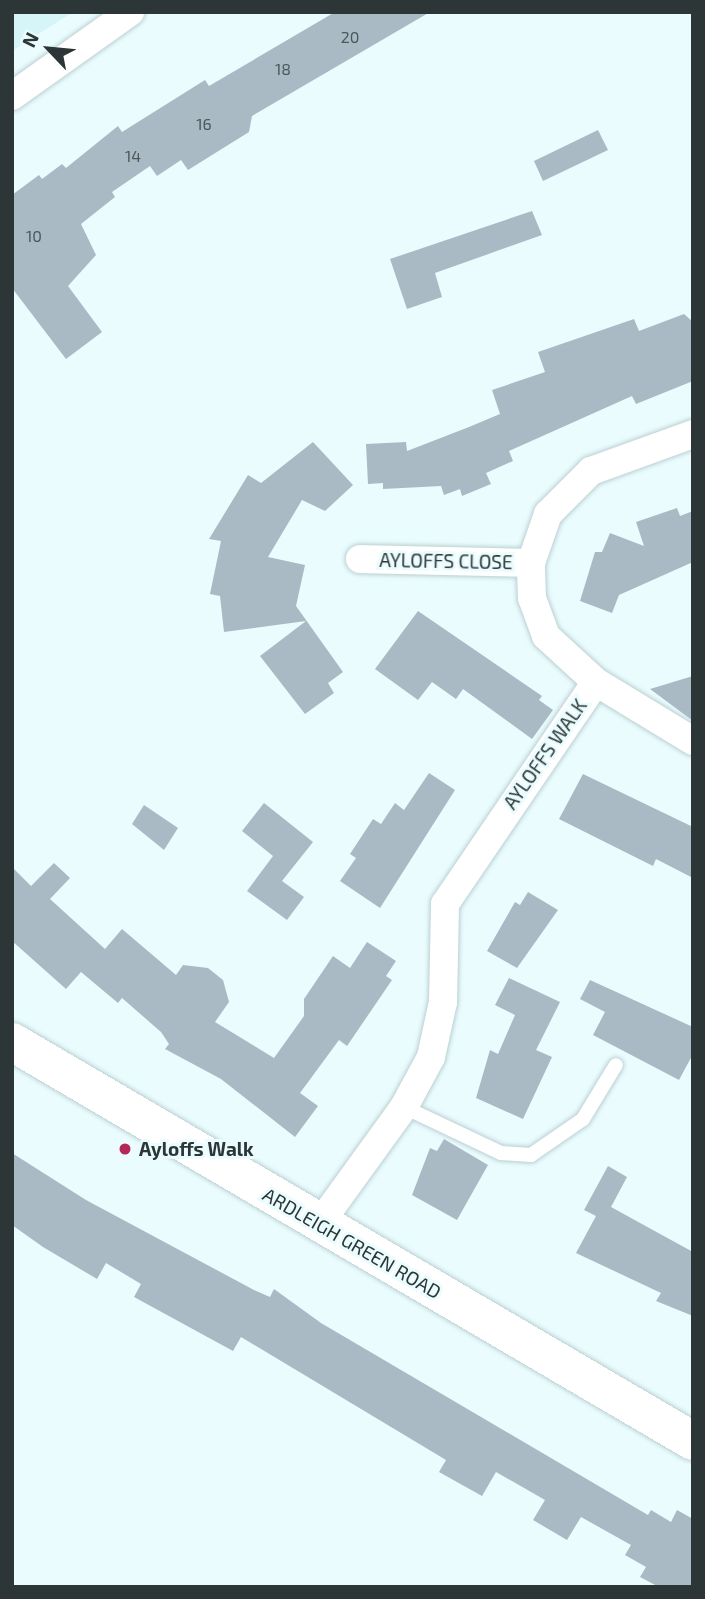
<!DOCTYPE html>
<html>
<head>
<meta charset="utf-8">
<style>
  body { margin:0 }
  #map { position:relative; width:705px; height:1599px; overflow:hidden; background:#eafcfe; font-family:"Exo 2",sans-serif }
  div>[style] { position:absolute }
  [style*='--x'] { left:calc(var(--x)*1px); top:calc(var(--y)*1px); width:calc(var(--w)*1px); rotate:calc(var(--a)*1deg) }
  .built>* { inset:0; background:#d5f5f9 }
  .building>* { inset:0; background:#aabac5 }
  .roads { filter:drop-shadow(0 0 2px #bbd0d3) drop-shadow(0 0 2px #bbd0d3) }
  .lane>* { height:14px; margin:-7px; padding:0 7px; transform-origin:7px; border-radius:7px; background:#fff }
  .street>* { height:28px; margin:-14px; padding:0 14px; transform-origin:14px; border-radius:14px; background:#fff }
  .secondary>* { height:38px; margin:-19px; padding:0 19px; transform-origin:19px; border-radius:19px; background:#fff }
  .dots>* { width:19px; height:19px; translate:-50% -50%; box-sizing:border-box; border:4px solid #eafcfe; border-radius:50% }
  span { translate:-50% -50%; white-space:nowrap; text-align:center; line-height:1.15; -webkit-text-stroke:6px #eafcfe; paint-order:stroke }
  .number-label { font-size:16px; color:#4c575a }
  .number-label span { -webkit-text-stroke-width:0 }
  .street-label { font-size:19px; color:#2d3637 }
  .poi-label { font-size:19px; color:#2d3637; font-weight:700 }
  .left { translate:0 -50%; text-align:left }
  .frame { position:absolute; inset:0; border:14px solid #2d3637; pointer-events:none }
  .north { position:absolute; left:14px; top:14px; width:70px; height:70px; -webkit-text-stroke:5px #eafcfe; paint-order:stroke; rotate:296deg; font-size:19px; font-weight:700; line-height:28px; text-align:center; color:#2d3637 }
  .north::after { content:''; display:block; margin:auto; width:24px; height:32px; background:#2d3637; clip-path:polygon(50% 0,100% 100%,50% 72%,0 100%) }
</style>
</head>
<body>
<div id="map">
  <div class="built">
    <div style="clip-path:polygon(12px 12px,73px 12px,12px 51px)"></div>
  </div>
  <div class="building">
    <div style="clip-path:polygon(335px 12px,430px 12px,252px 116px,249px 132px,188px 170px,181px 160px,157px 176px,150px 166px,112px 192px,115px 197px,81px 224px,96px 255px,68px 286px,102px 332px,66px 359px,12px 288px,12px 195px,39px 175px,42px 179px,62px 164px,66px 168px,118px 126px,122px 132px,205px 80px,209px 86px)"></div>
    <div style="clip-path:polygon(598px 130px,608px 150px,543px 181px,534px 161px)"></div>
    <div style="clip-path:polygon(532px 211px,542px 235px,435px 273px,442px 297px,407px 309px,390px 259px)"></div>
    <div style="clip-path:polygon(684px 314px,693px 322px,693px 381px,636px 404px,632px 396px,509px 451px,513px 461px,486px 473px,491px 484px,462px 496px,460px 489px,444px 495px,441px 486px,383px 489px,383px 483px,368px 484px,366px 444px,406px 442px,407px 451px,469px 427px,500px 414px,492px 390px,545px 372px,538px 352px,634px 319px,639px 331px)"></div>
    <div style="clip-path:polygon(313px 442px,353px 485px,325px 511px,302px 500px,268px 557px,305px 565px,296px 606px,343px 672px,328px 683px,334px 693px,305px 714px,260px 656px,306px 621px,224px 632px,220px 596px,210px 594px,221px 541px,209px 539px,248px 475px,261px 483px)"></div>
    <div style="clip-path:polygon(677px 508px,680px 516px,693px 511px,693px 562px,619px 595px,612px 613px,580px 601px,595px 552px,602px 552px,610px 533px,644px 546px,636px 522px)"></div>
    <div style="clip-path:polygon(418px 611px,542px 696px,539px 700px,553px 710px,532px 739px,463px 689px,456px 699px,432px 682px,418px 700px,375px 669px)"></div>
    <div style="clip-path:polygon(693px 676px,693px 721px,650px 689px)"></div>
    <div style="clip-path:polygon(429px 773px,455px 790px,380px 908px,340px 881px,356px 858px,350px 854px,373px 819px,381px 824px,395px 803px,404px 810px)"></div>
    <div style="clip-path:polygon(583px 774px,693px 827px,693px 878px,656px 859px,653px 866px,559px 819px)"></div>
    <div style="clip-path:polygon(264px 803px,313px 842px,282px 881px,304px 897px,287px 920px,247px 891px,273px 856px,242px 831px)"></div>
    <div style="clip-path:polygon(144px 805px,178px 828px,164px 850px,132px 824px)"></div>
    <div style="clip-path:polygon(54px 863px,70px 878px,50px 899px,105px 949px,122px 929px,176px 975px,183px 965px,208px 968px,223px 980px,229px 1002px,215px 1022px,274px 1058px,304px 1016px,304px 999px,333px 956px,350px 968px,367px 942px,396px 961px,386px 976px,392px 980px,347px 1046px,339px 1040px,300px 1093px,318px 1106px,295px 1137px,221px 1079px,165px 1049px,169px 1044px,161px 1032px,122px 998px,118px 1003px,81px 972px,66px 989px,12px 941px,12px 867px,31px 886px)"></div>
    <div style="clip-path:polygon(528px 892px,558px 910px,517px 968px,487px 951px,515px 902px,520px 905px)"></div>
    <div style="clip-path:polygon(509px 978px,560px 1002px,536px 1050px,552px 1057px,523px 1119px,476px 1098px,490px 1050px,498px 1054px,515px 1015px,495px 1005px)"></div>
    <div style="clip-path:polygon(590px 980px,693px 1027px,693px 1054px,679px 1080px,593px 1035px,605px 1012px,580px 999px)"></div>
    <div style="clip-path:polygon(444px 1139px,488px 1165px,457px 1220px,412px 1195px,430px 1148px,437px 1151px)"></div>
    <div style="clip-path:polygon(12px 1153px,86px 1200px,254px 1290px,270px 1297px,274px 1289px,321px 1323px,648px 1515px,651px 1510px,671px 1522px,677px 1510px,693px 1519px,693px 1587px,659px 1587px,640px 1577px,646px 1567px,625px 1555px,631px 1545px,581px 1517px,567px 1540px,533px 1520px,545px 1500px,496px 1472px,482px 1496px,439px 1472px,446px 1460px,241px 1337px,233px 1351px,134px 1297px,141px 1284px,106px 1263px,97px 1279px,43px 1247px,12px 1225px)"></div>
    <div style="clip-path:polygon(608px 1166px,627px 1177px,611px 1207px,693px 1252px,693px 1316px,656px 1301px,661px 1293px,576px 1253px,596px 1216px,584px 1210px)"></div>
  </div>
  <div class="roads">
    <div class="lane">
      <div style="--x:404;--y:1107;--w:107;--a:25.4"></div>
      <div style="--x:501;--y:1153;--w:30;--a:4"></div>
      <div style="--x:531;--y:1155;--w:63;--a:-34.7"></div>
      <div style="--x:583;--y:1119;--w:63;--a:-58.6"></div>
    </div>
    <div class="street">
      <div style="--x:12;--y:96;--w:145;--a:-35.4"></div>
      <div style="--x:360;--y:559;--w:171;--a:1.3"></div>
      <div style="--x:596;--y:682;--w:114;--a:31.3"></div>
      <div style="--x:320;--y:1223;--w:143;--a:-54.1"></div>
      <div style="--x:404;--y:1107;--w:57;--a:-61.6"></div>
      <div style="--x:431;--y:1057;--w:56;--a:-77.7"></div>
      <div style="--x:443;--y:1002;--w:98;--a:-88.8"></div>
      <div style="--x:445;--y:904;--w:268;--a:-55.8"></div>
      <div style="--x:596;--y:682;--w:68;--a:-137.4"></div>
      <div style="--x:546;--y:636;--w:40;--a:-110.2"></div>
      <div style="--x:532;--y:598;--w:35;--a:-92"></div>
      <div style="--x:531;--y:563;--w:52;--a:-70.9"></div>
      <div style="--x:548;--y:514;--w:61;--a:-45"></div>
      <div style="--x:591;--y:471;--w:109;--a:-19.9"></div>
    </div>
    <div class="secondary">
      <div style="--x:12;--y:1042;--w:789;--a:30.37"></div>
    </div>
  </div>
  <div class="dots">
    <div style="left:125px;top:1149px;background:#b62759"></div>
  </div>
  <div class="number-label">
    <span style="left:350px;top:37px">20</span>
    <span style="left:283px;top:69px">18</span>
    <span style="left:204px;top:124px">16</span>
    <span style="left:133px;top:156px">14</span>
    <span style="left:34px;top:236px">10</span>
  </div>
  <div class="street-label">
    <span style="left:446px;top:561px;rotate:1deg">AYLOFFS CLOSE</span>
    <span style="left:545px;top:754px;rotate:-55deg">AYLOFFS WALK</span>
    <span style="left:352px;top:1243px;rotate:30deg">ARDLEIGH GREEN ROAD</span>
  </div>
  <div class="poi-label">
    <span class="left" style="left:139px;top:1149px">Ayloffs Walk</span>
  </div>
  <div class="frame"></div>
  <div class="north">N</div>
</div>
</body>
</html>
